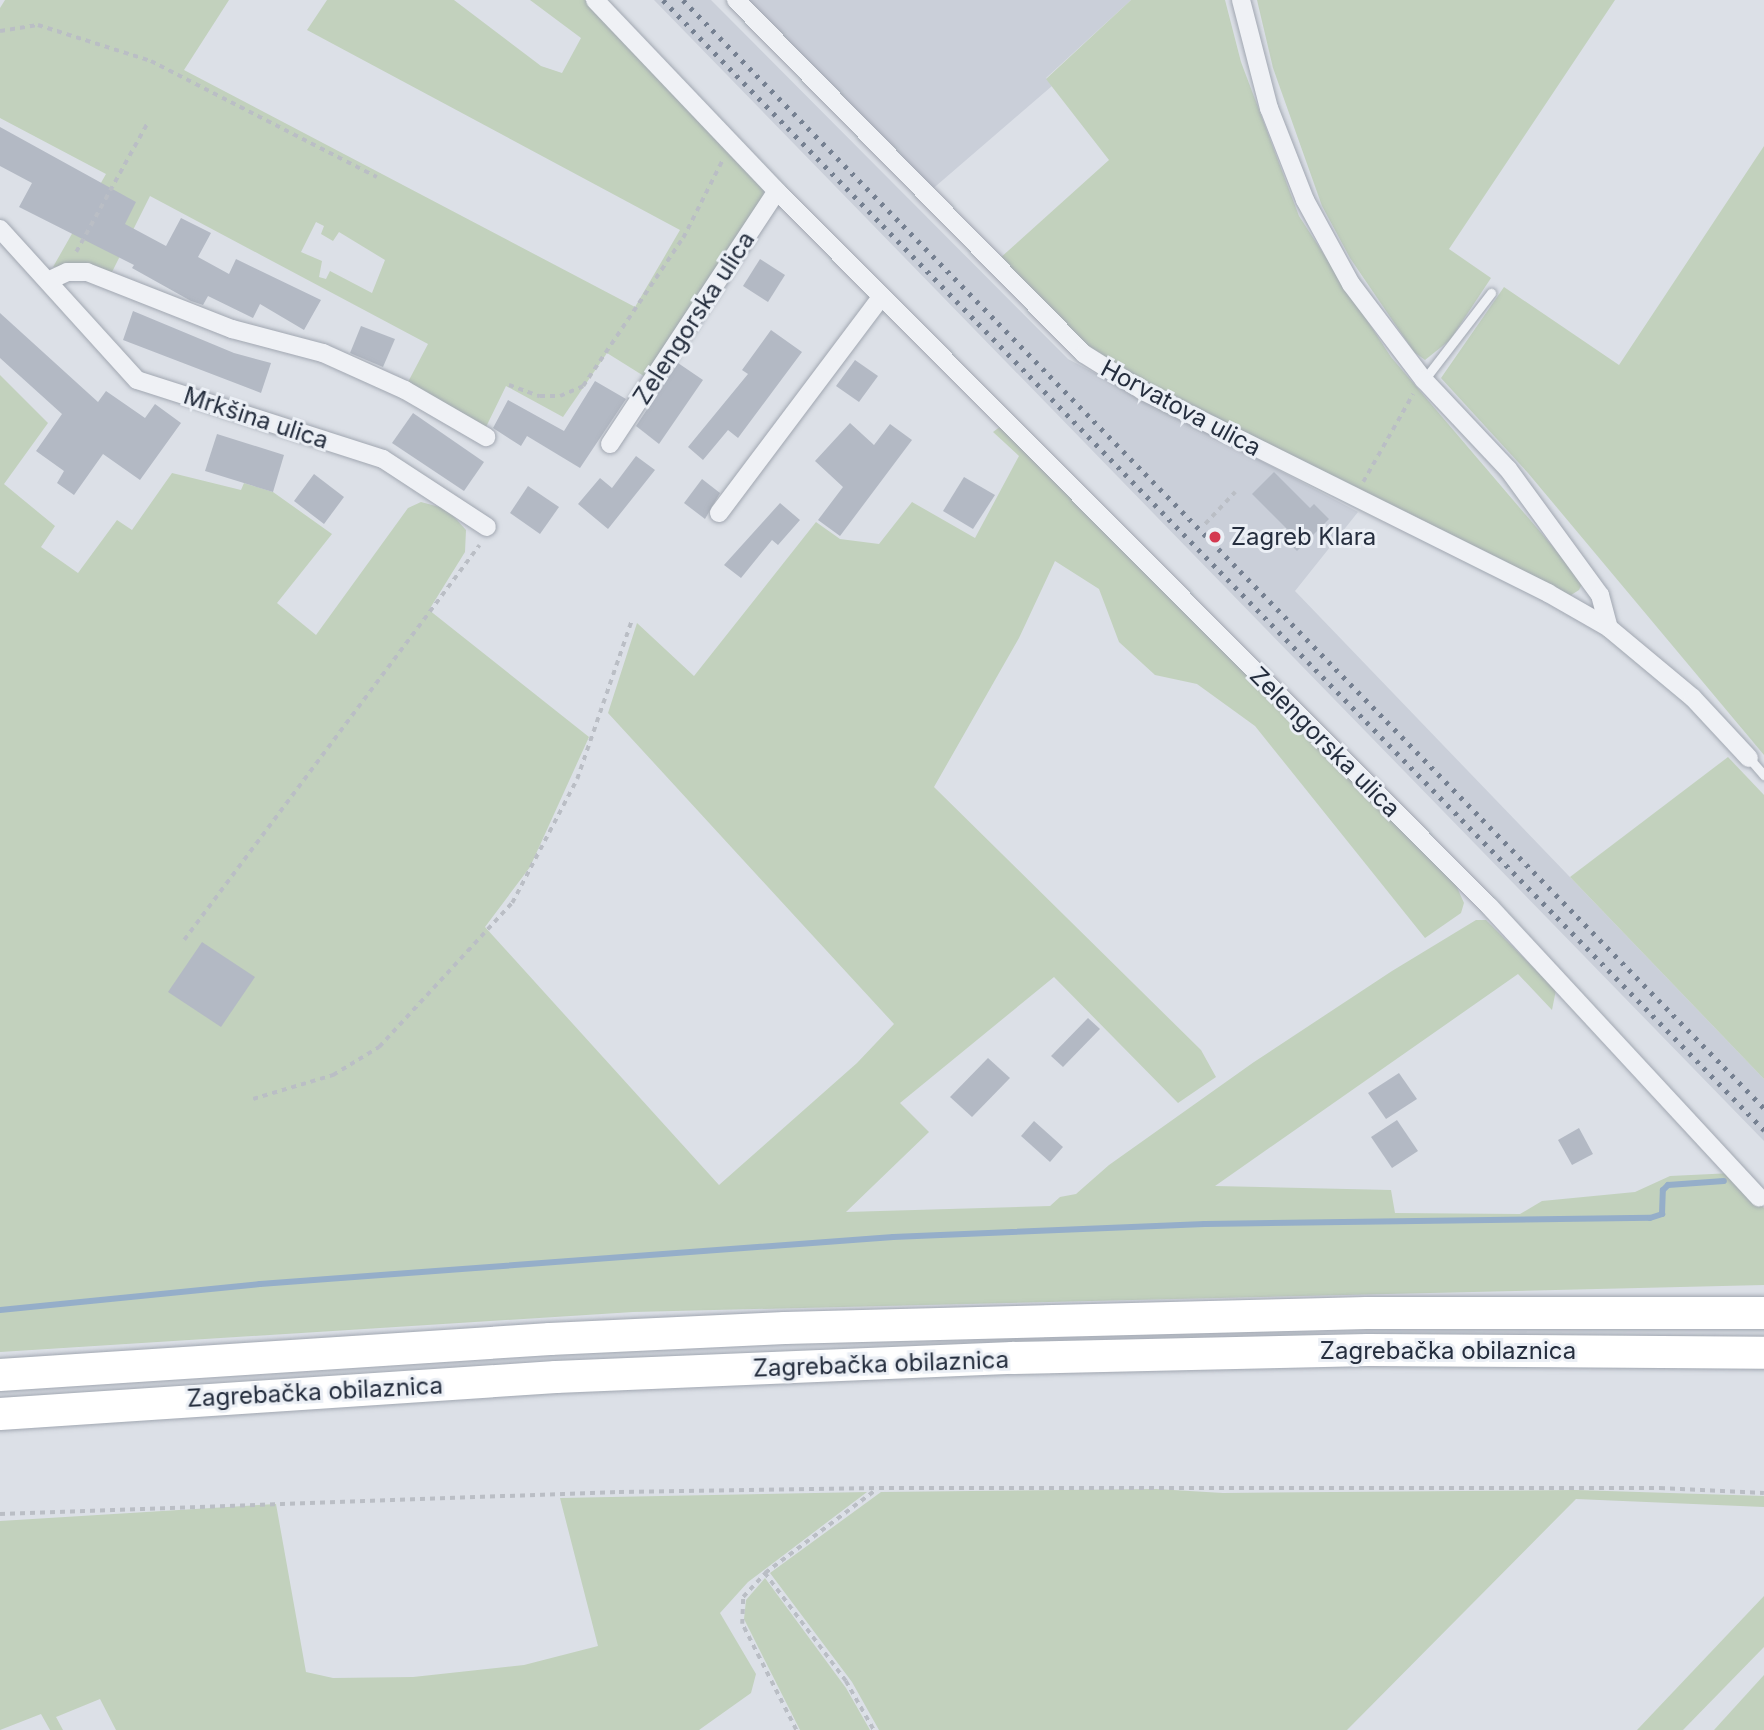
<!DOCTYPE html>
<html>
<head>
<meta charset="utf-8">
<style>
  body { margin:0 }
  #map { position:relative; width:1764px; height:1730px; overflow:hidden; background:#dce0e7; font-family:Inter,sans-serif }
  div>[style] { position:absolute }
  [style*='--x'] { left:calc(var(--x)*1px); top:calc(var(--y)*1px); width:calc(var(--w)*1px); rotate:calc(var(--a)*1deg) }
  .built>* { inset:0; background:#cacfd9 }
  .green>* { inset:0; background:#c2d1bd }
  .stream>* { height:6px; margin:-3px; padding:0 3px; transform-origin:3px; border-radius:3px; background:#95aec9 }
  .building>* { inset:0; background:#b3b9c4 }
  .path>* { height:3.5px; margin-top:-1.75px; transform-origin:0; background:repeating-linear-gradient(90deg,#babec5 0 5px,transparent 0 10px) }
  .roads { filter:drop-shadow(0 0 2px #a1a7b1) drop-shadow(0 0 2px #a1a7b1) }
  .service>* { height:9px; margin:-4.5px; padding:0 4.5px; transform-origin:4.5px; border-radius:4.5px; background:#eff1f5 }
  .minor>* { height:18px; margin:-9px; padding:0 9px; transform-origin:9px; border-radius:9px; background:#eff1f5 }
  .motorway>* { height:32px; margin:-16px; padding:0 16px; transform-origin:16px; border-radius:16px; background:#fff }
  .rail>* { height:5px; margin-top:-2.5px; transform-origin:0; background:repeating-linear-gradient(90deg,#758091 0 3.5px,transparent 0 10.5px) }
  .dots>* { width:19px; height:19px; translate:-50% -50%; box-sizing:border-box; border:4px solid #ebeff5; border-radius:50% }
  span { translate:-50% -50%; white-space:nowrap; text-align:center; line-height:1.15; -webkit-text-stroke:6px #ebeff5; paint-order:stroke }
  .street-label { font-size:24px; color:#252e3e }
  .poi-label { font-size:24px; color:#252e3e }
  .left { translate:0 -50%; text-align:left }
</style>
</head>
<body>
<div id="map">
  <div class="built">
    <div style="clip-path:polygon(654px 0,711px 0,1068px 359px,1358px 512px,1295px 591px,1764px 1079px,1764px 1141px)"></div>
    <div style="clip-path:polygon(745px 0,1131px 0,1046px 78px,1052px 86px,929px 192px)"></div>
  </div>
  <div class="green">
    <div style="clip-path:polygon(evenodd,5px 0,229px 0,184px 70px,635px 307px,680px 230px,307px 30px,327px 0,454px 0,541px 66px,562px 73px,581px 38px,530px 0,585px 0,764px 189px,763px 201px,647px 378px,607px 353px,563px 417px,506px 386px,486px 427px,408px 382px,428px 344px,150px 196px,111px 274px,83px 264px,53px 267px,106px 174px,0 118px,0 8px,5px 0,316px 222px,324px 226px,321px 234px,333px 241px,339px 232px,385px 260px,372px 293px,330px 271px,326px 279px,319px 277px,322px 261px,301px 252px,316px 222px)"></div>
    <div style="clip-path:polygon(1131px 0,1225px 0,1241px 62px,1299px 216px,1391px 357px,1583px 582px,1579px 590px,1568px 597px,1126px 371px,1096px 354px,999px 259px,1109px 160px,1046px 79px)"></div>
    <div style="clip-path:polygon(1257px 0,1615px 0,1449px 249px,1491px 278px,1450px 340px,1425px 360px,1414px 352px,1350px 258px,1322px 206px,1273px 68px)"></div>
    <div style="clip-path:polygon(1764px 146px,1764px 755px,1528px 473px,1441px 378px,1504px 287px,1619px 365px)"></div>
    <div style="clip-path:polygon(0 375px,48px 423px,4px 484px,55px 526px,41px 547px,78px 573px,117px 520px,132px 530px,172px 473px,241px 490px,244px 483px,273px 492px,332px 534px,277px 603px,316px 635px,408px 508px,421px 502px,447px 509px,466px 530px,465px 552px,429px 610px,589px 737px,530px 867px,485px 927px,719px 1185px,857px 1063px,894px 1024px,608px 713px,637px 623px,694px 676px,816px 522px,840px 539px,879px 544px,912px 502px,975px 538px,1019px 456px,993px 432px,1001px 426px,1456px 885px,1464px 903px,1461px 913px,1425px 938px,1255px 726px,1197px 684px,1155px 675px,1119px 642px,1099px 589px,1055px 561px,1019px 638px,934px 787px,1201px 1050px,1216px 1077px,1178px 1103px,1054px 977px,900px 1103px,929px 1132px,846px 1212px,1050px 1206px,1060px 1197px,1076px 1194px,1109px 1165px,1254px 1062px,1392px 971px,1476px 920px,1486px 920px,1556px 990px,1552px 1010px,1518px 974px,1215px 1186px,1391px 1190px,1395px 1213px,1520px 1214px,1542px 1201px,1635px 1192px,1670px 1176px,1733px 1173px,1764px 1208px,1764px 1285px,633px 1312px,0 1352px)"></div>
    <div style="clip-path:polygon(1728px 757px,1764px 795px,1764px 1079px,1570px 877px)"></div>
    <div style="clip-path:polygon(1156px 1489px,1223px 1493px,1576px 1490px,1764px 1496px,1764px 1507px,1576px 1499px,1347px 1730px,879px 1730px,852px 1682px,770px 1573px,881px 1492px)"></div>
    <div style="clip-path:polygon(867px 1492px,748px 1582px,720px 1613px,756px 1674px,751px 1693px,699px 1730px,116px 1730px,100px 1699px,56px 1717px,63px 1730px,50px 1730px,41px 1714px,0 1730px,0 1521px,276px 1504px,306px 1672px,333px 1678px,413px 1677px,524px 1665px,598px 1646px,560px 1498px)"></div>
    <div style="clip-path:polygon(765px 1578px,846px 1688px,870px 1730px,800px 1730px,744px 1619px,746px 1600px)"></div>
    <div style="clip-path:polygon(1764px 1596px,1764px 1647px,1683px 1730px,1637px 1730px)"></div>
    <div style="clip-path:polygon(1764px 1675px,1764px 1730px,1714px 1730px)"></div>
  </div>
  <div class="stream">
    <div style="--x:0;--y:1310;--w:261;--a:-5.7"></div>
    <div style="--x:260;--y:1284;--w:635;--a:-4.25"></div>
    <div style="--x:893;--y:1237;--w:312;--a:-2.4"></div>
    <div style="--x:1205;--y:1224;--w:445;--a:-0.8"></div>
    <div style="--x:1650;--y:1218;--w:13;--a:-18"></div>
    <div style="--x:1662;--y:1214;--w:24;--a:-88"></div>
    <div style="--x:1663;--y:1190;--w:7;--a:-45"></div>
    <div style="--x:1668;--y:1185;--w:56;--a:-4.1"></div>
  </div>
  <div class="building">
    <div style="clip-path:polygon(0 127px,136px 202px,125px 224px,166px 246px,181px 218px,211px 233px,198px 257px,229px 274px,236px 259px,321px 300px,304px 330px,260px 304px,253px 318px,208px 296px,203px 305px,191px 301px,132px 268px,134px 265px,19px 207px,32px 183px,0 166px)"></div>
    <div style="clip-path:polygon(760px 259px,785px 275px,768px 302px,743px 286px)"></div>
    <div style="clip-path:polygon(133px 311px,234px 353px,271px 363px,261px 393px,123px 340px)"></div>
    <div style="clip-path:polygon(0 313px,98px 402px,106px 391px,145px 418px,155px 404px,181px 423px,140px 480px,103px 454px,74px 495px,57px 483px,64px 471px,36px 451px,62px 414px,0 358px)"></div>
    <div style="clip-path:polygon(361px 326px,395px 339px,383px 367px,350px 353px)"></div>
    <div style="clip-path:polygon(771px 330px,802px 352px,738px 438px,728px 430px,703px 460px,688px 447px,748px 374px,742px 370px)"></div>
    <div style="clip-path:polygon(855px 360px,878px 376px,859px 402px,836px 386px)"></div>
    <div style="clip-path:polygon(678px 363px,703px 380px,659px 444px,636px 426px)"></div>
    <div style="clip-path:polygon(595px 381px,626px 399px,580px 468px,527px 436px,521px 446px,493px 428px,508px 400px,564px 431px)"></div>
    <div style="clip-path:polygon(413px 413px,484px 462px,464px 491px,392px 443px)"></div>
    <div style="clip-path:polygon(850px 423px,874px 445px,890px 424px,912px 440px,840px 536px,818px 520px,843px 487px,815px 461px)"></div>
    <div style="clip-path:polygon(217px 434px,284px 455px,273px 492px,205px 471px)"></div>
    <div style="clip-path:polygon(636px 456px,655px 470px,608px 529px,578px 504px,600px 478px,612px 488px)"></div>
    <div style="clip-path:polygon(1274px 472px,1310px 508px,1314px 504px,1329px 519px,1297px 551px,1282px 536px,1288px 530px,1252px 494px)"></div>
    <div style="clip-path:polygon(314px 474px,344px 497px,324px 524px,294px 501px)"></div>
    <div style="clip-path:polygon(964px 477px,995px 495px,973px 529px,943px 511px)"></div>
    <div style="clip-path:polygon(702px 479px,720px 493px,705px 519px,684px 503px)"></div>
    <div style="clip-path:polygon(528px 486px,559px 507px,540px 534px,510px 513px)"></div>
    <div style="clip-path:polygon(780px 503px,800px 520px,778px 545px,772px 540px,741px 578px,724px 565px)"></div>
    <div style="clip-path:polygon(202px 942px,255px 977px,221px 1027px,168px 992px)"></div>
    <div style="clip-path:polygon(1088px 1018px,1100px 1029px,1063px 1067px,1051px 1056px)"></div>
    <div style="clip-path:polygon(988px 1058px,1010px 1078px,972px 1117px,950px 1097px)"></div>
    <div style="clip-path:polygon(1399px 1073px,1417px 1099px,1386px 1119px,1368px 1093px)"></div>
    <div style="clip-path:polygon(1397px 1120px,1418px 1151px,1392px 1168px,1371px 1137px)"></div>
    <div style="clip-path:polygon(1034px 1121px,1063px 1147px,1050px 1162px,1021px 1136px)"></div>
    <div style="clip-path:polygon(1579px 1128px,1593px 1154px,1572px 1165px,1558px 1140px)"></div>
  </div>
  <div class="path">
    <div style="--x:0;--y:31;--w:38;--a:-9"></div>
    <div style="--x:38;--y:25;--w:119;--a:17.7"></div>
    <div style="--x:151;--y:61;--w:254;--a:27.2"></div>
    <div style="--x:76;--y:252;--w:149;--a:-61"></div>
    <div style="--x:509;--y:385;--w:33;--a:20"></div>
    <div style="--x:540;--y:396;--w:20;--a:0"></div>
    <div style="--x:560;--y:396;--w:25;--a:-23"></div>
    <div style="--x:583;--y:386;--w:179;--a:-56"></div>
    <div style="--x:683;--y:238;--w:86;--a:-63.1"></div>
    <div style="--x:1363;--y:482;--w:101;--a:-60.4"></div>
    <div style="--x:1205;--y:524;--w:44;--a:-46.8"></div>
    <div style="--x:184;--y:940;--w:493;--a:-53.2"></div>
    <div style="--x:253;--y:1099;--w:84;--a:-16.7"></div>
    <div style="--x:333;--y:1075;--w:54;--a:-31.3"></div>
    <div style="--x:379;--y:1047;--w:196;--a:-47.3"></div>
    <div style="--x:512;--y:903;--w:140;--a:-62.3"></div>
    <div style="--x:577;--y:779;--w:169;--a:-71"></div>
    <div style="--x:0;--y:1514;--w:619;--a:-2.04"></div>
    <div style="--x:619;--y:1492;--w:260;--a:-0.9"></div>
    <div style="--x:879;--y:1488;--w:781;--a:0"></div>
    <div style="--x:1660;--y:1488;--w:104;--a:2.8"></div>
    <div style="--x:765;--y:1573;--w:135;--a:53.1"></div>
    <div style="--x:846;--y:1681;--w:56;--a:60.3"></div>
    <div style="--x:796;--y:1730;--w:119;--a:-117"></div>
    <div style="--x:742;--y:1624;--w:27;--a:-88"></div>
    <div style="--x:743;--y:1597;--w:33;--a:-47"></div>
    <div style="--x:765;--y:1573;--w:140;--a:-36.9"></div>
  </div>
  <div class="roads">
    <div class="service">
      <div style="--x:1424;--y:380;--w:110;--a:-52.4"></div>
      <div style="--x:1749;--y:758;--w:23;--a:49"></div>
    </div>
    <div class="minor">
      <div style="--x:595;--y:0;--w:264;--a:46.4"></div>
      <div style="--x:777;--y:191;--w:1010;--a:45.12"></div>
      <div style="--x:1490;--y:907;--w:396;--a:47.2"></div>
      <div style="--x:736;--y:0;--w:496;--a:45.5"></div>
      <div style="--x:1084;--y:354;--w:70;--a:32.1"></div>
      <div style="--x:1143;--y:391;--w:453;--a:26.5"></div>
      <div style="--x:1548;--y:593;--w:70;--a:29.8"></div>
      <div style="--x:1609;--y:628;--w:109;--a:39.8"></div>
      <div style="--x:1693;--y:698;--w:82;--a:47"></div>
      <div style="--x:1241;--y:0;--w:112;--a:75.5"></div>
      <div style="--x:1269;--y:108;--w:99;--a:68.6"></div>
      <div style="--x:1305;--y:200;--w:96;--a:61.3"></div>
      <div style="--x:1351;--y:284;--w:121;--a:52.8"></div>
      <div style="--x:1424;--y:380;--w:122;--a:46.7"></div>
      <div style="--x:1508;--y:469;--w:156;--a:53.9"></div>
      <div style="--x:1600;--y:595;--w:34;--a:75"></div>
      <div style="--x:0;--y:229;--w:204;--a:47.8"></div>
      <div style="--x:137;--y:380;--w:258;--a:17.8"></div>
      <div style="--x:383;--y:459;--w:124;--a:33.2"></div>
      <div style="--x:50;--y:280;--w:19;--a:-25"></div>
      <div style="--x:67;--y:272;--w:20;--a:0"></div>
      <div style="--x:87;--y:272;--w:156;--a:21.5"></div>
      <div style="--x:232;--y:329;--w:94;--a:14.8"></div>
      <div style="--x:323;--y:353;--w:90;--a:24.3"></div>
      <div style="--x:405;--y:390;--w:94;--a:30.1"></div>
      <div style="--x:610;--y:444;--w:303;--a:-56.6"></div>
      <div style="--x:719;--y:513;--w:270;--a:-53.1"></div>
    </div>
    <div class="motorway">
      <div style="--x:0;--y:1375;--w:551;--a:-3.74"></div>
      <div style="--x:550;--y:1339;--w:235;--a:-2.7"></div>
      <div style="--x:785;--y:1328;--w:582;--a:-1.48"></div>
      <div style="--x:1367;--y:1313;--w:397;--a:0"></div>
      <div style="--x:0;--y:1414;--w:557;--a:-3.81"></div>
      <div style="--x:556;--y:1377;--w:457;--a:-2.4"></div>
      <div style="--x:1013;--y:1358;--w:355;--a:-1.3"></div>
      <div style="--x:1368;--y:1350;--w:396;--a:0.4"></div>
    </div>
  </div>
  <div class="rail">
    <div style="--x:663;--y:0;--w:1578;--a:45.74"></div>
    <div style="--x:683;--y:0;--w:1548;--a:45.71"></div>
  </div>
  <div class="dots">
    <div style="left:1215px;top:537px;background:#d43951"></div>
  </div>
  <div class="street-label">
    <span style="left:694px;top:318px;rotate:-57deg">Zelengorska ulica</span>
    <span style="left:1181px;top:408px;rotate:28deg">Horvatova ulica</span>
    <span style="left:256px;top:418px;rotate:18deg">Mrkšina ulica</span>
    <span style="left:1325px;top:742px;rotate:45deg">Zelengorska ulica</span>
    <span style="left:1448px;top:1351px">Zagrebačka obilaznica</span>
    <span style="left:881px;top:1364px;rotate:-2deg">Zagrebačka obilaznica</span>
    <span style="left:315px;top:1392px;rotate:-3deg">Zagrebačka obilaznica</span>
  </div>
  <div class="poi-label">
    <span class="left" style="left:1231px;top:537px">Zagreb Klara</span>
  </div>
</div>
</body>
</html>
